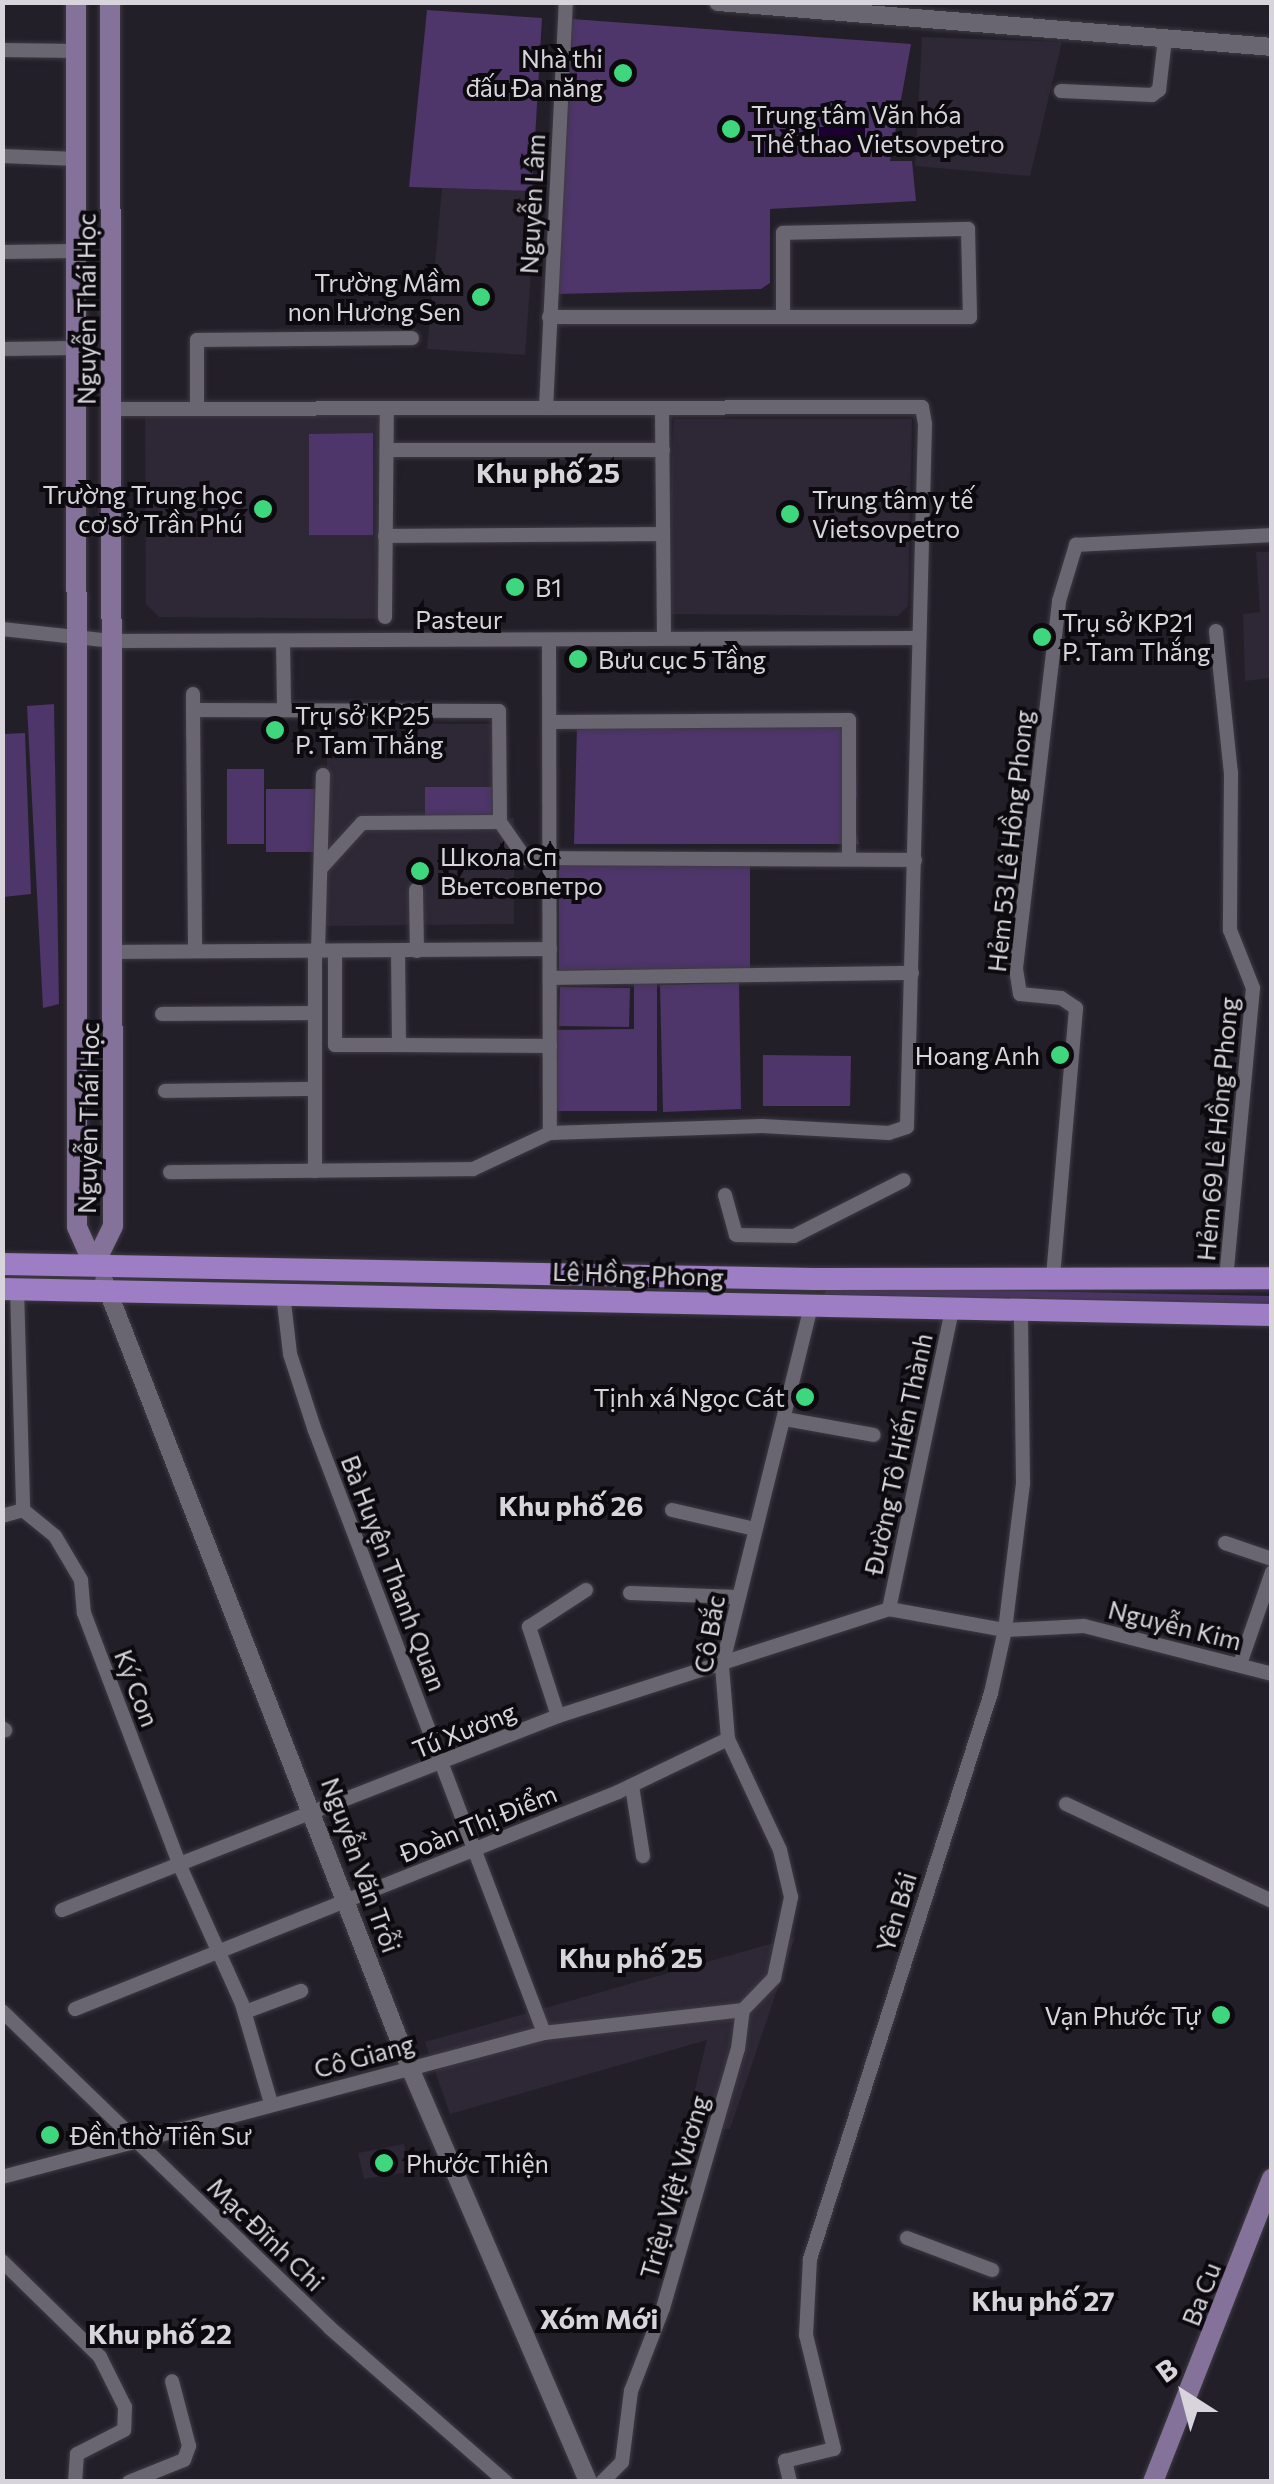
<!DOCTYPE html>
<html>
<head>
<meta charset="utf-8">
<style>
  body { margin:0 }
  #map { position:relative; width:1274px; height:2484px; overflow:hidden; background:#231f29; font-family:Commissioner,sans-serif }
  div>[style] { position:absolute }
  [style*='--x'] { left:calc(var(--x)*1px); top:calc(var(--y)*1px); width:calc(var(--w)*1px); rotate:calc(var(--a)*1deg) }
  .built>* { inset:0; background:#2d2736 }
  .green>* { inset:0; background:#4e356a }
  .water>* { inset:0; background:#1b0031 }
  .roads { filter:drop-shadow(0 0 2px #3d3a42) drop-shadow(0 0 2px #3d3a42) }
  .minor>* { height:14px; margin:-7px; padding:0 7px; transform-origin:7px; border-radius:7px; background:#6a6671 }
  .tertiary>* { height:18px; margin:-9px; padding:0 9px; transform-origin:9px; border-radius:9px; background:#6a6671 }
  .secondary>* { height:20px; margin:-10px; padding:0 10px; transform-origin:10px; border-radius:10px; background:#84729a }
  .primary>* { height:22px; margin:-11px; padding:0 11px; transform-origin:11px; border-radius:11px; background:#9d7dc3 }
  .dots>* { width:28px; height:28px; translate:-50% -50%; box-sizing:border-box; border:5px solid #0c0a0e; border-radius:50% }
  span { translate:-50% -50%; white-space:nowrap; text-align:center; line-height:1.15; -webkit-text-stroke:8px #0c0a0e; paint-order:stroke }
  .poi-label { font-size:25px; color:#d7d5db }
  .right { translate:-100% -50%; text-align:right }
  .left { translate:0 -50%; text-align:left }
  .street-label { font-size:25px; color:#d7d5db }
  .neighbourhood-label { font-size:28px; color:#d7d5db; font-weight:700 }
  .frame { position:absolute; inset:0; border:5px solid #d7d5db; pointer-events:none }
  .north { position:absolute; left:1134px; top:2344px; width:100px; height:100px; -webkit-text-stroke:8px #0c0a0e; paint-order:stroke; rotate:324deg; font-size:28px; font-weight:700; line-height:40px; text-align:center; color:#d7d5db }
  .north::after { content:''; display:block; margin:auto; width:35px; height:45px; background:#d7d5db; clip-path:polygon(50% 0,100% 100%,50% 72%,0 100%) }
</style>
</head>
<body>
<div id="map">
  <div class="built">
    <div style="clip-path:polygon(922px 37px,1062px 42px,1030px 176px,915px 166px)"></div>
    <div style="clip-path:polygon(442px 188px,537px 191px,525px 355px,427px 349px)"></div>
    <div style="clip-path:polygon(381px 414px,378px 619px,159px 617px,146px 604px,145px 415px)"></div>
    <div style="clip-path:polygon(674px 419px,912px 419px,908px 606px,898px 616px,666px 614px)"></div>
    <div style="clip-path:polygon(1256px 552px,1271px 552px,1271px 678px,1245px 681px,1243px 614px,1260px 612px)"></div>
    <div style="clip-path:polygon(418px 724px,495px 724px,495px 818px,514px 818px,514px 924px,325px 926px,327px 758px,418px 759px)"></div>
    <div style="clip-path:polygon(795px 1937px,730px 2129px,686px 2126px,707px 2040px,450px 2114px,425px 2042px)"></div>
    <div style="clip-path:polygon(404px 2144px,409px 2172px,364px 2179px,358px 2153px)"></div>
  </div>
  <div class="green">
    <div style="clip-path:polygon(427px 10px,542px 18px,532px 191px,409px 187px)"></div>
    <div style="clip-path:polygon(572px 19px,911px 44px,890px 161px,912px 161px,916px 201px,770px 209px,770px 283px,761px 289px,557px 294px)"></div>
    <div style="clip-path:polygon(373px 433px,373px 535px,309px 535px,309px 434px)"></div>
    <div style="clip-path:polygon(54px 704px,59px 1004px,43px 1008px,27px 706px)"></div>
    <div style="clip-path:polygon(855px 722px,857px 797px,849px 806px,859px 844px,574px 844px,577px 725px)"></div>
    <div style="clip-path:polygon(25px 733px,31px 894px,3px 897px,3px 734px)"></div>
    <div style="clip-path:polygon(227px 769px,264px 769px,264px 844px,227px 844px)"></div>
    <div style="clip-path:polygon(425px 787px,492px 787px,492px 818px,425px 818px)"></div>
    <div style="clip-path:polygon(266px 789px,316px 789px,316px 852px,266px 852px)"></div>
    <div style="clip-path:polygon(750px 856px,750px 969px,559px 970px,559px 857px)"></div>
    <div style="clip-path:polygon(634px 980px,657px 980px,657px 1111px,553px 1111px,554px 1030px,634px 1029px)"></div>
    <div style="clip-path:polygon(739px 983px,741px 1109px,663px 1112px,660px 985px)"></div>
    <div style="clip-path:polygon(560px 987px,630px 988px,629px 1027px,559px 1026px)"></div>
    <div style="clip-path:polygon(763px 1055px,851px 1056px,850px 1106px,763px 1106px)"></div>
    <div style="clip-path:polygon(828px 1287px,1271px 1296px,1272px 1304px,823px 1296px)"></div>
  </div>
  <div class="water">
    <div style="clip-path:polygon(819px 127px,865px 127px,865px 152px,819px 153px)"></div>
  </div>
  <div class="roads">
    <div class="minor">
      <div style="--x:2;--y:50;--w:75;--a:0.8"></div>
      <div style="--x:1061;--y:91;--w:91;--a:2.5"></div>
      <div style="--x:1152;--y:95;--w:9;--a:-36"></div>
      <div style="--x:1159;--y:90;--w:51;--a:-83.3"></div>
      <div style="--x:2;--y:156;--w:75;--a:2.3"></div>
      <div style="--x:2;--y:252;--w:72;--a:-0.8"></div>
      <div style="--x:549;--y:317;--w:421;--a:0"></div>
      <div style="--x:970;--y:317;--w:88;--a:-91.3"></div>
      <div style="--x:968;--y:229;--w:185;--a:178.8"></div>
      <div style="--x:783;--y:233;--w:83;--a:90"></div>
      <div style="--x:2;--y:349;--w:73;--a:-0.8"></div>
      <div style="--x:197;--y:408;--w:68;--a:-90"></div>
      <div style="--x:197;--y:340;--w:215;--a:-0.5"></div>
      <div style="--x:546;--y:408;--w:406;--a:-87.2"></div>
      <div style="--x:112;--y:409;--w:810;--a:-0.14"></div>
      <div style="--x:922;--y:407;--w:17;--a:80"></div>
      <div style="--x:925;--y:424;--w:703;--a:91.47"></div>
      <div style="--x:907;--y:1127;--w:19;--a:162"></div>
      <div style="--x:889;--y:1133;--w:127;--a:-176.8"></div>
      <div style="--x:762;--y:1126;--w:212;--a:178.1"></div>
      <div style="--x:550;--y:1133;--w:85;--a:154.9"></div>
      <div style="--x:473;--y:1169;--w:303;--a:179.4"></div>
      <div style="--x:662;--y:409;--w:230;--a:89.5"></div>
      <div style="--x:387;--y:450;--w:276;--a:0"></div>
      <div style="--x:385;--y:536;--w:278;--a:-0.4"></div>
      <div style="--x:385;--y:617;--w:209;--a:-89.5"></div>
      <div style="--x:2;--y:629;--w:112;--a:6.2"></div>
      <div style="--x:113;--y:641;--w:804;--a:-0.21"></div>
      <div style="--x:1216;--y:631;--w:143;--a:84"></div>
      <div style="--x:1231;--y:773;--w:157;--a:90.4"></div>
      <div style="--x:1230;--y:930;--w:62;--a:68.4"></div>
      <div style="--x:1253;--y:988;--w:290;--a:95.3"></div>
      <div style="--x:549;--y:640;--w:493;--a:89.9"></div>
      <div style="--x:283;--y:641;--w:67;--a:89.1"></div>
      <div style="--x:193;--y:694;--w:16;--a:90"></div>
      <div style="--x:193;--y:710;--w:306;--a:0.2"></div>
      <div style="--x:499;--y:711;--w:111;--a:89.5"></div>
      <div style="--x:500;--y:822;--w:44;--a:55.2"></div>
      <div style="--x:525;--y:858;--w:390;--a:0.3"></div>
      <div style="--x:193;--y:710;--w:241;--a:89.5"></div>
      <div style="--x:552;--y:722;--w:297;--a:-0.4"></div>
      <div style="--x:849;--y:720;--w:139;--a:90"></div>
      <div style="--x:322;--y:867;--w:59;--a:-47.7"></div>
      <div style="--x:362;--y:823;--w:138;--a:-0.4"></div>
      <div style="--x:416;--y:890;--w:61;--a:89.1"></div>
      <div style="--x:315;--y:951;--w:220;--a:90"></div>
      <div style="--x:318;--y:951;--w:176;--a:-88.4"></div>
      <div style="--x:335;--y:951;--w:94;--a:90"></div>
      <div style="--x:335;--y:1045;--w:64;--a:0"></div>
      <div style="--x:399;--y:1045;--w:94;--a:-90.6"></div>
      <div style="--x:115;--y:952;--w:435;--a:-0.4"></div>
      <div style="--x:551;--y:978;--w:361;--a:-0.8"></div>
      <div style="--x:162;--y:1014;--w:152;--a:-0.4"></div>
      <div style="--x:399;--y:1045;--w:151;--a:0.4"></div>
      <div style="--x:165;--y:1091;--w:149;--a:-0.8"></div>
      <div style="--x:725;--y:1195;--w:41;--a:74.6"></div>
      <div style="--x:736;--y:1235;--w:58;--a:1"></div>
      <div style="--x:794;--y:1236;--w:123;--a:-27"></div>
      <div style="--x:1053;--y:1277;--w:270;--a:-85.1"></div>
      <div style="--x:1076;--y:1008;--w:18;--a:-146"></div>
      <div style="--x:1061;--y:998;--w:41;--a:-174.4"></div>
      <div style="--x:1020;--y:994;--w:26;--a:-99"></div>
      <div style="--x:1016;--y:968;--w:370;--a:-83.3"></div>
      <div style="--x:1059;--y:601;--w:59;--a:-73.1"></div>
      <div style="--x:1076;--y:545;--w:196;--a:-2.9"></div>
      <div style="--x:17;--y:1289;--w:221;--a:88.4"></div>
      <div style="--x:23;--y:1510;--w:41;--a:39.1"></div>
      <div style="--x:55;--y:1536;--w:51;--a:59.4"></div>
      <div style="--x:81;--y:1580;--w:33;--a:85"></div>
      <div style="--x:84;--y:1613;--w:271;--a:69.2"></div>
      <div style="--x:180;--y:1866;--w:151;--a:65.8"></div>
      <div style="--x:242;--y:2004;--w:103;--a:73.7"></div>
      <div style="--x:283;--y:1294;--w:60;--a:83.3"></div>
      <div style="--x:290;--y:1354;--w:78;--a:72"></div>
      <div style="--x:314;--y:1428;--w:647;--a:69.18"></div>
      <div style="--x:785;--y:1419;--w:90;--a:10.2"></div>
      <div style="--x:672;--y:1510;--w:85;--a:12.9"></div>
      <div style="--x:2;--y:1516;--w:22;--a:-16"></div>
      <div style="--x:1225;--y:1543;--w:50;--a:18.8"></div>
      <div style="--x:630;--y:1593;--w:107;--a:2.1"></div>
      <div style="--x:889;--y:1609;--w:307;--a:-78.1"></div>
      <div style="--x:1240;--y:1664;--w:97;--a:-70.8"></div>
      <div style="--x:558;--y:1716;--w:94;--a:-108"></div>
      <div style="--x:529;--y:1627;--w:68;--a:-33"></div>
      <div style="--x:2;--y:1728;--w:4;--a:34"></div>
      <div style="--x:632;--y:1786;--w:71;--a:81.1"></div>
      <div style="--x:1066;--y:1804;--w:228;--a:25.2"></div>
      <div style="--x:62;--y:1910;--w:533;--a:-21.36"></div>
      <div style="--x:558;--y:1716;--w:348;--a:-17.9"></div>
      <div style="--x:889;--y:1609;--w:118;--a:10.3"></div>
      <div style="--x:1005;--y:1630;--w:79;--a:-2.9"></div>
      <div style="--x:1084;--y:1626;--w:194;--a:14.3"></div>
      <div style="--x:75;--y:2009;--w:585;--a:-21.78"></div>
      <div style="--x:618;--y:1792;--w:122;--a:-25.7"></div>
      <div style="--x:743;--y:2010;--w:45;--a:-45.9"></div>
      <div style="--x:774;--y:1978;--w:83;--a:-78.1"></div>
      <div style="--x:791;--y:1897;--w:48;--a:-103.2"></div>
      <div style="--x:780;--y:1850;--w:123;--a:-115.1"></div>
      <div style="--x:728;--y:1739;--w:73;--a:-94.7"></div>
      <div style="--x:722;--y:1666;--w:370;--a:-76.1"></div>
      <div style="--x:2;--y:2011;--w:456;--a:44"></div>
      <div style="--x:330;--y:2328;--w:234;--a:41.2"></div>
      <div style="--x:245;--y:2012;--w:60;--a:-20.6"></div>
      <div style="--x:2;--y:2177;--w:561;--a:-14.88"></div>
      <div style="--x:544;--y:2033;--w:200;--a:-6.6"></div>
      <div style="--x:907;--y:2238;--w:91;--a:20.6"></div>
      <div style="--x:2;--y:2261;--w:137;--a:44.4"></div>
      <div style="--x:100;--y:2357;--w:56;--a:63.4"></div>
      <div style="--x:125;--y:2407;--w:23;--a:92"></div>
      <div style="--x:124;--y:2430;--w:53;--a:152.9"></div>
      <div style="--x:77;--y:2454;--w:28;--a:94"></div>
      <div style="--x:129;--y:2482;--w:59;--a:-21.8"></div>
      <div style="--x:184;--y:2460;--w:15;--a:-70"></div>
      <div style="--x:189;--y:2446;--w:67;--a:-104.7"></div>
      <div style="--x:602;--y:2482;--w:28;--a:-45"></div>
      <div style="--x:622;--y:2462;--w:72;--a:-82.8"></div>
      <div style="--x:631;--y:2391;--w:89;--a:-68.9"></div>
      <div style="--x:663;--y:2308;--w:270;--a:-73.9"></div>
      <div style="--x:738;--y:2049;--w:39;--a:-83"></div>
      <div style="--x:790;--y:2482;--w:22;--a:-103"></div>
      <div style="--x:785;--y:2461;--w:50;--a:-13.8"></div>
      <div style="--x:834;--y:2449;--w:117;--a:-103.8"></div>
      <div style="--x:806;--y:2335;--w:76;--a:-87"></div>
      <div style="--x:810;--y:2259;--w:594;--a:-72.27"></div>
      <div style="--x:991;--y:1693;--w:65;--a:-77.5"></div>
      <div style="--x:1005;--y:1630;--w:148;--a:-83"></div>
      <div style="--x:1023;--y:1483;--w:172;--a:-90.7"></div>
    </div>
    <div class="tertiary">
      <div style="--x:718;--y:2;--w:556;--a:4.64"></div>
      <div style="--x:104;--y:1281;--w:844;--a:68.75"></div>
      <div style="--x:410;--y:2068;--w:451;--a:66.7"></div>
    </div>
    <div class="secondary">
      <div style="--x:76;--y:2;--w:1225;--a:89.95"></div>
      <div style="--x:77;--y:1227;--w:42;--a:65.9"></div>
      <div style="--x:94;--y:1265;--w:43;--a:-64"></div>
      <div style="--x:113;--y:1226;--w:1224;--a:-90.14"></div>
      <div style="--x:1153;--y:2482;--w:326;--a:-68.6"></div>
    </div>
    <div class="primary">
      <div style="--x:2;--y:1264;--w:811;--a:1.06"></div>
      <div style="--x:813;--y:1279;--w:459;--a:-0.1"></div>
      <div style="--x:2;--y:1289;--w:1270;--a:1.17"></div>
    </div>
  </div>
  <div class="dots">
    <div style="left:623px;top:73px;background:#3ed77d"></div>
    <div style="left:731px;top:129px;background:#3ed77d"></div>
    <div style="left:481px;top:297px;background:#3ed77d"></div>
    <div style="left:263px;top:509px;background:#3ed77d"></div>
    <div style="left:790px;top:514px;background:#3ed77d"></div>
    <div style="left:515px;top:587px;background:#3ed77d"></div>
    <div style="left:1042px;top:637px;background:#3ed77d"></div>
    <div style="left:578px;top:659px;background:#3ed77d"></div>
    <div style="left:275px;top:730px;background:#3ed77d"></div>
    <div style="left:420px;top:871px;background:#3ed77d"></div>
    <div style="left:1060px;top:1055px;background:#3ed77d"></div>
    <div style="left:805px;top:1397px;background:#3ed77d"></div>
    <div style="left:1221px;top:2015px;background:#3ed77d"></div>
    <div style="left:50px;top:2135px;background:#3ed77d"></div>
    <div style="left:384px;top:2163px;background:#3ed77d"></div>
  </div>
  <div class="poi-label">
    <span class="right" style="left:603px;top:73px">Nhà thi<br>đấu Đa năng</span>
    <span class="left" style="left:751px;top:129px">Trung tâm Văn hóa<br>Thể thao Vietsovpetro</span>
    <span class="right" style="left:461px;top:297px">Trường Mầm<br>non Hương Sen</span>
    <span class="right" style="left:243px;top:509px">Trường Trung học<br>cơ sở Trần Phú</span>
    <span class="left" style="left:812px;top:514px">Trung tâm y tế<br>Vietsovpetro</span>
    <span class="left" style="left:535px;top:587px">B1</span>
    <span class="left" style="left:1062px;top:637px">Trụ sở KP21<br>P. Tam Thắng</span>
    <span class="left" style="left:598px;top:659px">Bưu cục 5 Tầng</span>
    <span class="left" style="left:295px;top:730px">Trụ sở KP25<br>P. Tam Thắng</span>
    <span class="left" style="left:440px;top:871px">Школа Сп<br>Вьетсовпетро</span>
    <span class="right" style="left:1040px;top:1055px">Hoang Anh</span>
    <span class="right" style="left:785px;top:1397px">Tịnh xá Ngọc Cát</span>
    <span class="right" style="left:1201px;top:2015px">Vạn Phước Tự</span>
    <span class="left" style="left:70px;top:2135px">Đền thờ Tiên Sư</span>
    <span class="left" style="left:406px;top:2163px">Phước Thiện</span>
  </div>
  <div class="street-label">
    <span style="left:532px;top:204px;rotate:-87deg">Nguyễn Lâm</span>
    <span style="left:86px;top:309px;rotate:-90deg">Nguyễn Thái Học</span>
    <span style="left:459px;top:619px">Pasteur</span>
    <span style="left:1010px;top:841px;rotate:-84deg">Hẻm 53 Lê Hồng Phong</span>
    <span style="left:88px;top:1118px;rotate:-89deg">Nguyễn Thái Học</span>
    <span style="left:1217px;top:1129px;rotate:-85deg">Hẻm 69 Lê Hồng Phong</span>
    <span style="left:638px;top:1274px;rotate:2deg">Lê Hồng Phong</span>
    <span style="left:898px;top:1454px;rotate:-78deg">Đường Tô Hiến Thành</span>
    <span style="left:394px;top:1573px;rotate:69deg">Bà Huyện Thanh Quan</span>
    <span style="left:1175px;top:1625px;rotate:14deg">Nguyễn Kim</span>
    <span style="left:709px;top:1634px;rotate:-80deg">Cô Bắc</span>
    <span style="left:137px;top:1688px;rotate:69deg">Ký Con</span>
    <span style="left:464px;top:1730px;rotate:-22deg">Tú Xương</span>
    <span style="left:478px;top:1823px;rotate:-22deg">Đoàn Thị Điểm</span>
    <span style="left:361px;top:1865px;rotate:70deg">Nguyễn Văn Trỗi</span>
    <span style="left:896px;top:1912px;rotate:-73deg">Yên Bái</span>
    <span style="left:364px;top:2056px;rotate:-15deg">Cô Giang</span>
    <span style="left:674px;top:2187px;rotate:-74deg">Triệu Việt Vương</span>
    <span style="left:266px;top:2234px;rotate:44deg">Mạc Đĩnh Chi</span>
    <span style="left:1201px;top:2294px;rotate:-69deg">Ba Cu</span>
  </div>
  <div class="neighbourhood-label">
    <span style="left:548px;top:472px">Khu phố 25</span>
    <span style="left:571px;top:1505px">Khu phố 26</span>
    <span style="left:631px;top:1957px">Khu phố 25</span>
    <span style="left:1043px;top:2300px">Khu phố 27</span>
    <span style="left:599px;top:2318px">Xóm Mới</span>
    <span style="left:160px;top:2333px">Khu phố 22</span>
  </div>
  <div class="frame"></div>
  <div class="north">B</div>
</div>
</body>
</html>
